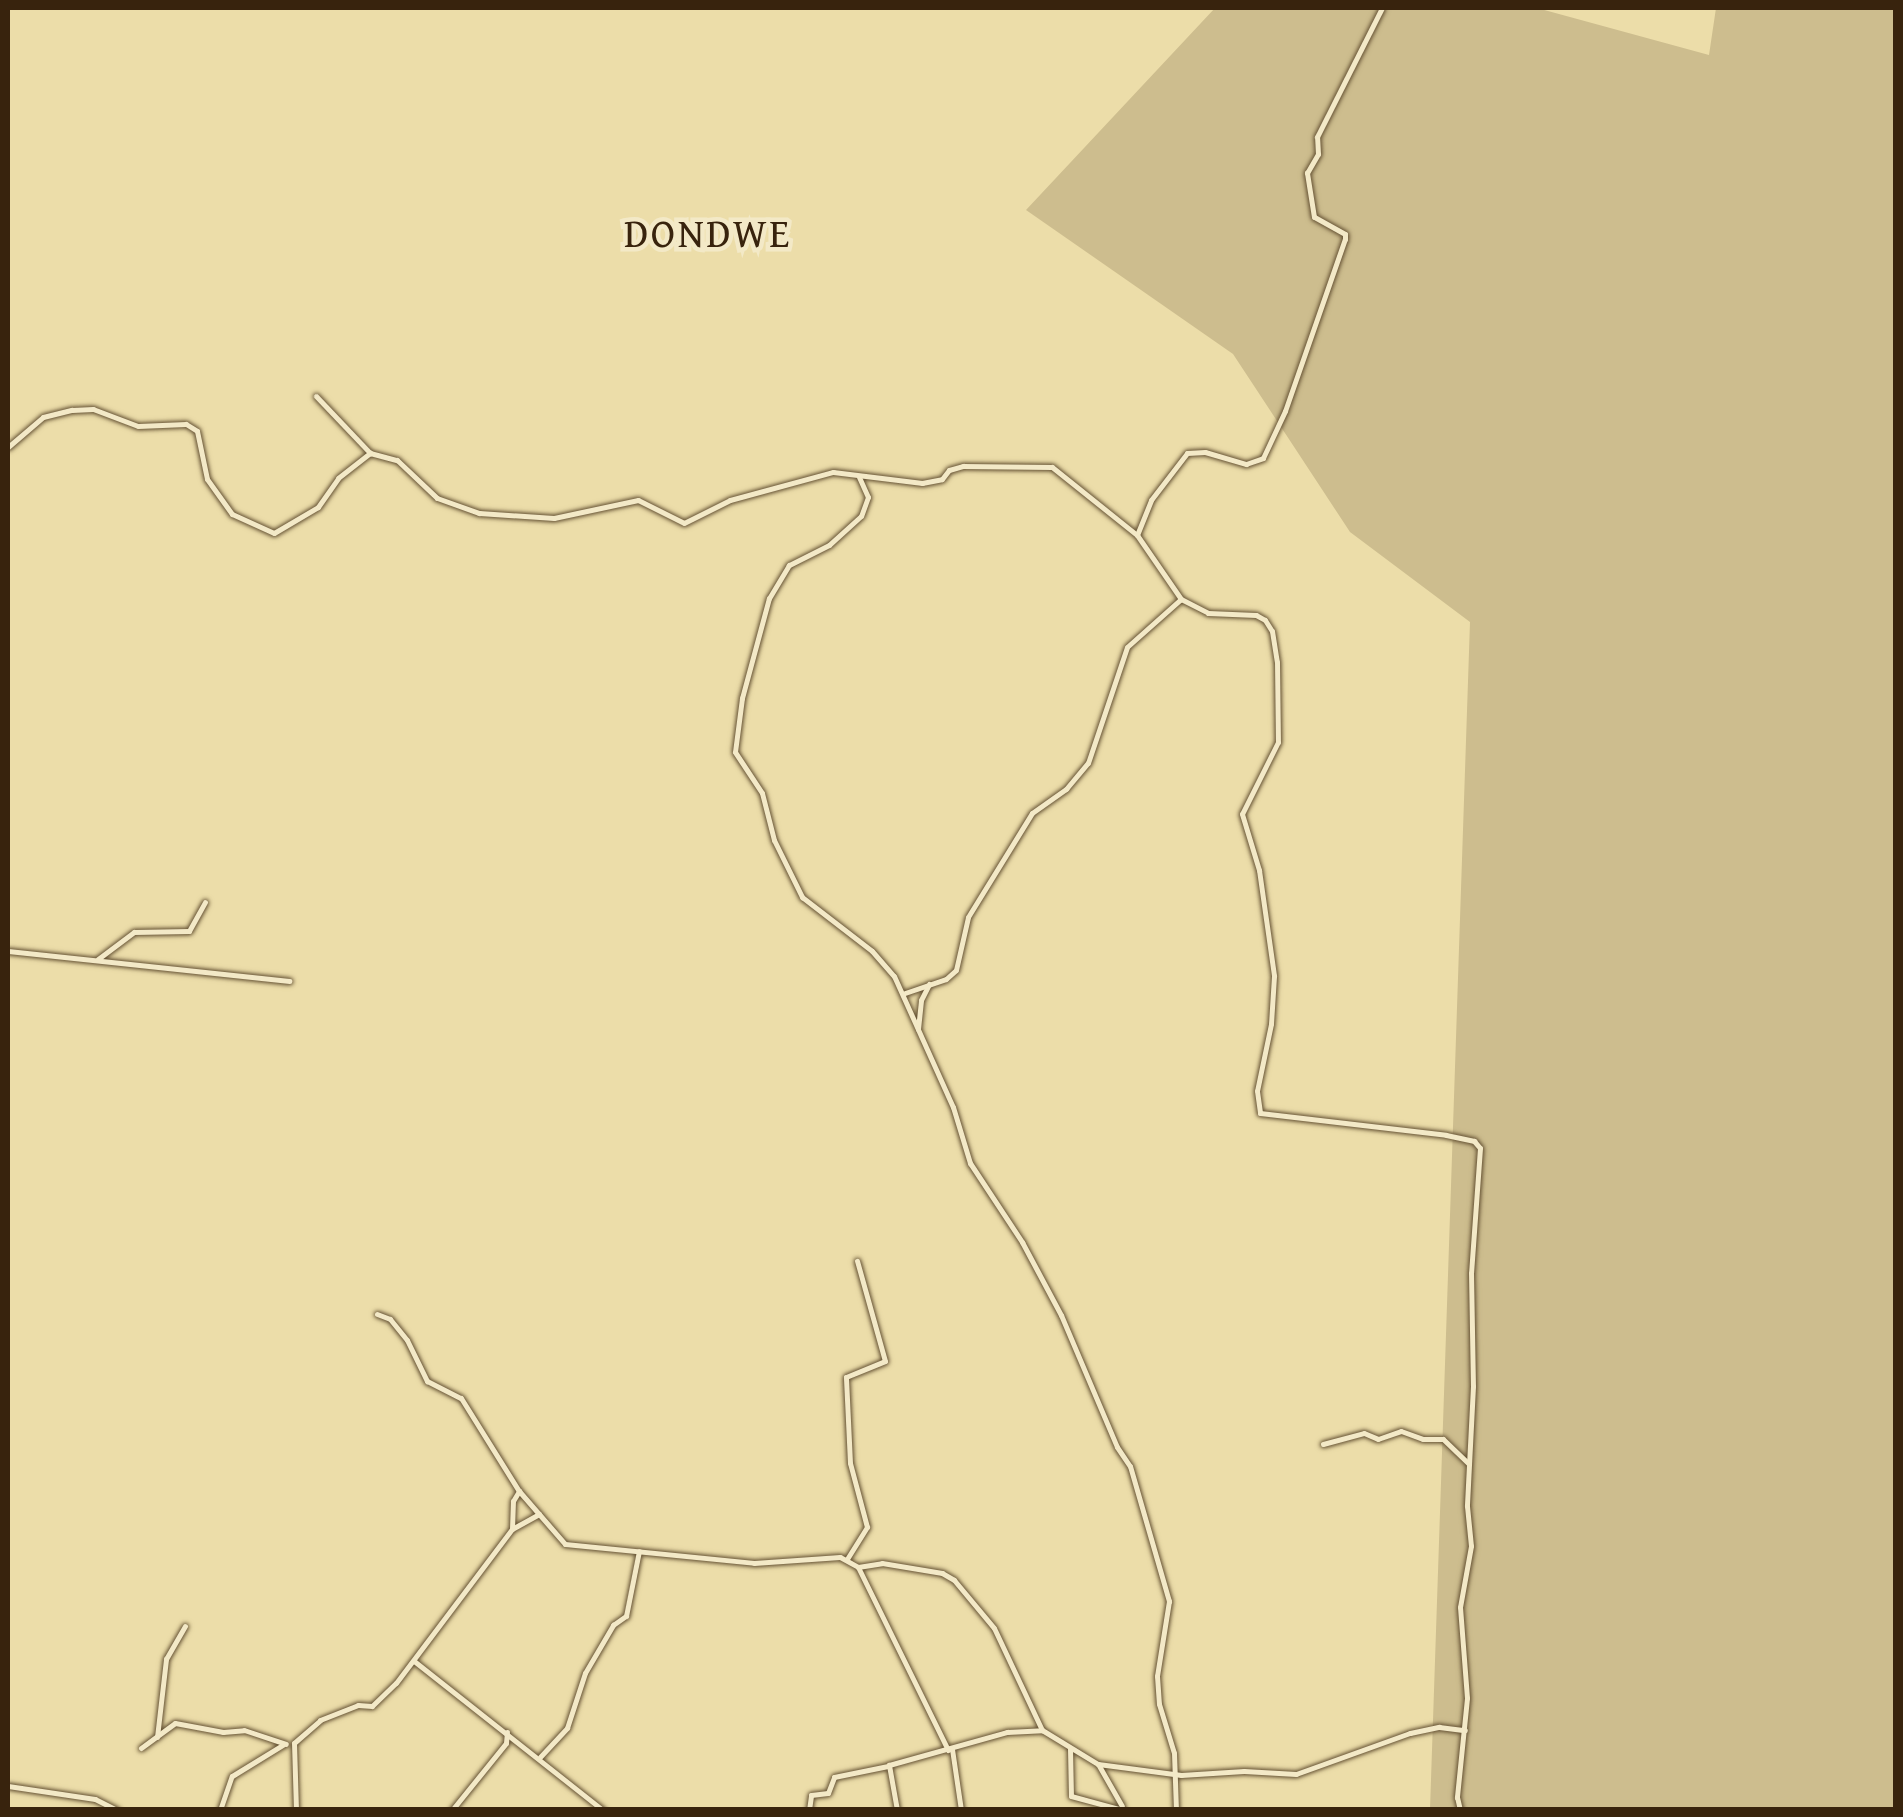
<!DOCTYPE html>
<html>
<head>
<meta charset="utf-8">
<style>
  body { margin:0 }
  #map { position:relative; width:1903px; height:1817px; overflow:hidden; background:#ecdda9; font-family:"Gentium Book Plus",serif }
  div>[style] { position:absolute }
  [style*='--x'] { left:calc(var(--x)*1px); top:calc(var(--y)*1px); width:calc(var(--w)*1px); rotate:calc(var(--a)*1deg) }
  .green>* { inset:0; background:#cdbd8e }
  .roads { filter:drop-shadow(0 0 2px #655234) drop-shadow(0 0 2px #655234) }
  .minor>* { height:5px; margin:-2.5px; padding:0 2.5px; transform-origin:2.5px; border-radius:2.5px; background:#f3e9c7 }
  span { translate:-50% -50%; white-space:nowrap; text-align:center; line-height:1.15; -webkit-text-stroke:9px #f3e9c7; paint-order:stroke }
  .quarter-label { font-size:40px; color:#38230d; letter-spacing:2.5px }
  .frame { position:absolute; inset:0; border:10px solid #38230d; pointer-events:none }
</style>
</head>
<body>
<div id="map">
  <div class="green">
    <div style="clip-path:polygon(1215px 8px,1537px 8px,1709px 55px,1716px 8px,1895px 8px,1895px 1809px,1430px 1809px,1470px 622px,1350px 532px,1233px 354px,1026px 210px)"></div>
  </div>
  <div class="roads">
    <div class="minor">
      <div style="--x:316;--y:396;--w:79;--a:46.5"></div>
      <div style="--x:8;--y:447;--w:46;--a:-40.6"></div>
      <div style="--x:43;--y:417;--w:30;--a:-14"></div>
      <div style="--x:72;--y:410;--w:21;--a:-3"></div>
      <div style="--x:93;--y:409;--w:48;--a:20.7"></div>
      <div style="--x:138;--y:426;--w:48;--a:-2.4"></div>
      <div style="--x:186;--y:424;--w:13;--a:32"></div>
      <div style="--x:197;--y:431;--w:49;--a:78.2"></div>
      <div style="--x:207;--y:479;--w:43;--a:54.5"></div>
      <div style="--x:232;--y:514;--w:46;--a:24.3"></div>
      <div style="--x:274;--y:533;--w:51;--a:-30.6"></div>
      <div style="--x:318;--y:507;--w:35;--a:-55"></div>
      <div style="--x:338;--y:478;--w:41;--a:-38"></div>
      <div style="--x:370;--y:453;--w:28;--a:15"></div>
      <div style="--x:397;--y:460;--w:55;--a:43.5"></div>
      <div style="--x:437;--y:498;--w:45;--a:19.7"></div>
      <div style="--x:479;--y:513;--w:75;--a:3.8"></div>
      <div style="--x:554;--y:518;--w:86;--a:-12.1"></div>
      <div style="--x:638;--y:500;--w:51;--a:26.6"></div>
      <div style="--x:684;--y:523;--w:51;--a:-26.6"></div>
      <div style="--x:730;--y:500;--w:107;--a:-15.2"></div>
      <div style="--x:833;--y:472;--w:90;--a:7"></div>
      <div style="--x:922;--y:483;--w:20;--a:-11"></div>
      <div style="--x:942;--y:479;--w:11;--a:-52"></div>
      <div style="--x:949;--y:470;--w:15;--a:-16"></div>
      <div style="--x:963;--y:466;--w:89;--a:0.6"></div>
      <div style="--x:1052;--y:467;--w:109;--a:38.7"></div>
      <div style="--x:1137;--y:535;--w:78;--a:55.5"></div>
      <div style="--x:1181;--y:599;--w:30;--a:27"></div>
      <div style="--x:1208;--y:613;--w:48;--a:2.4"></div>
      <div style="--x:1256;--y:615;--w:10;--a:29"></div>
      <div style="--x:1265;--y:620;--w:13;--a:58"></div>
      <div style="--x:1272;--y:631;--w:31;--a:81"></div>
      <div style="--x:1277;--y:662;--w:80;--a:89.3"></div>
      <div style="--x:1278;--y:742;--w:80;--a:116.6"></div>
      <div style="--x:1242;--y:814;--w:59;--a:73.1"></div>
      <div style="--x:1259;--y:870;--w:107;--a:81.9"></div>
      <div style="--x:1274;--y:976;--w:48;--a:93.6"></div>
      <div style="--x:1271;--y:1024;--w:68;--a:101.8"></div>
      <div style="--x:1257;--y:1091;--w:22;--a:82"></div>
      <div style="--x:1260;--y:1113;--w:187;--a:6.7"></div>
      <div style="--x:1446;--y:1135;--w:29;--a:12"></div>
      <div style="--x:1474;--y:1141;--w:9;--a:49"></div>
      <div style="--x:1480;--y:1148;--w:125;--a:94.1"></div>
      <div style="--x:1471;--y:1273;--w:113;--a:89"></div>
      <div style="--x:1473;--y:1386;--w:120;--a:92.9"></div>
      <div style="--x:1467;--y:1506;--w:40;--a:84.3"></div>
      <div style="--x:1471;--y:1546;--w:62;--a:100.2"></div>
      <div style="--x:1460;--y:1607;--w:91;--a:85.6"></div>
      <div style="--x:1467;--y:1698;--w:100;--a:95.8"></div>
      <div style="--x:1457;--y:1797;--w:13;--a:77"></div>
      <div style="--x:859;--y:477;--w:22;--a:66"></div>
      <div style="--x:868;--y:497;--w:20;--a:110"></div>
      <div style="--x:861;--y:516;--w:43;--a:137.8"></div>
      <div style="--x:829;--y:545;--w:45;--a:153.4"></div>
      <div style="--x:789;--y:565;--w:39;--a:121"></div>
      <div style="--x:769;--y:598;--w:104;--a:105.1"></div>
      <div style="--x:742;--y:698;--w:54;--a:97.4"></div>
      <div style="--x:735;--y:752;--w:49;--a:56.6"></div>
      <div style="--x:762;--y:793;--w:49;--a:75.7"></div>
      <div style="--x:774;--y:840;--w:64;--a:63.8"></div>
      <div style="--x:802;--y:897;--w:88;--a:37.6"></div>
      <div style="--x:872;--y:951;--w:33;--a:49"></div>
      <div style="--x:894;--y:976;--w:144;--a:65.8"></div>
      <div style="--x:953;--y:1107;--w:59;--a:73.1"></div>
      <div style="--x:970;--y:1163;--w:95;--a:56.6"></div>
      <div style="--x:1022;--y:1242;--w:83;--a:61.9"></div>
      <div style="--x:1061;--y:1315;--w:143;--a:67"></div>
      <div style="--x:1117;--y:1447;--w:23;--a:56"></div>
      <div style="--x:1130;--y:1466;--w:141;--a:73.9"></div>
      <div style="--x:1169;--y:1601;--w:76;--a:99.1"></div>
      <div style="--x:1157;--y:1676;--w:28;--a:86"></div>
      <div style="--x:1159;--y:1704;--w:51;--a:73"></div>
      <div style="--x:1174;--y:1753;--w:57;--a:88"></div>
      <div style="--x:1137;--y:535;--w:38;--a:-68"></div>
      <div style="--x:1151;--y:500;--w:59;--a:-52.5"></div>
      <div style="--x:1187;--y:453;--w:18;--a:-3"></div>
      <div style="--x:1205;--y:452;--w:43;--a:16.3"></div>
      <div style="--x:1246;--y:464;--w:18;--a:-19"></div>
      <div style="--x:1263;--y:458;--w:52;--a:-64.9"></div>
      <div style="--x:1285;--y:411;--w:182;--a:-70.8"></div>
      <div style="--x:1345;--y:239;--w:5;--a:-90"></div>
      <div style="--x:1345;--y:234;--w:35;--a:-151"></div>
      <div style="--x:1314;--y:217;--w:45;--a:-99"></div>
      <div style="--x:1307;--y:173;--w:22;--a:-60"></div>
      <div style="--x:1318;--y:154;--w:17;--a:-93"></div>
      <div style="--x:1317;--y:137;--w:144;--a:-63.3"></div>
      <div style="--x:8;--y:951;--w:283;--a:6.1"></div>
      <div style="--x:98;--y:959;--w:45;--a:-36.9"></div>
      <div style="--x:134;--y:932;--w:55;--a:-1"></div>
      <div style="--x:189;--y:931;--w:33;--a:-61"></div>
      <div style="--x:905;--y:993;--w:43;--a:-18.9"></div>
      <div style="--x:946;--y:979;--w:13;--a:-42"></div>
      <div style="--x:956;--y:970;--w:54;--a:-77.2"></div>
      <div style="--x:968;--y:917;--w:122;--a:-58.4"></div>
      <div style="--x:1032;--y:813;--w:42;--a:-35.2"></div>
      <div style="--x:1066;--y:789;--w:34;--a:-50"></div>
      <div style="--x:1088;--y:763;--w:122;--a:-71.4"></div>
      <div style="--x:1127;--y:647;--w:72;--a:-41.6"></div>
      <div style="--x:918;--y:1029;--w:29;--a:-84"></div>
      <div style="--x:921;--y:1000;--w:18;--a:-63"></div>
      <div style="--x:377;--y:1314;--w:14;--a:21"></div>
      <div style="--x:390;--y:1319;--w:27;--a:51"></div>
      <div style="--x:407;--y:1340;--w:46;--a:64"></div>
      <div style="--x:427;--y:1381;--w:38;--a:27"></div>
      <div style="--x:461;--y:1398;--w:110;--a:58.1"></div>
      <div style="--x:519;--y:1491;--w:70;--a:49"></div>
      <div style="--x:565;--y:1544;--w:190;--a:5.7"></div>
      <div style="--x:754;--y:1563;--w:86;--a:-4"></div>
      <div style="--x:840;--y:1557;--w:21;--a:29"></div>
      <div style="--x:858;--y:1567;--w:24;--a:-9"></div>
      <div style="--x:882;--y:1563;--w:61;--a:9.5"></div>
      <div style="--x:942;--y:1573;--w:14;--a:30"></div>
      <div style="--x:954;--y:1580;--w:62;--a:50.2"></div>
      <div style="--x:994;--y:1628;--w:113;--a:64.8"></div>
      <div style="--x:1042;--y:1730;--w:66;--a:31.3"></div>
      <div style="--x:1098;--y:1764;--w:84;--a:7.5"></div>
      <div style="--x:1181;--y:1775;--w:63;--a:-3.6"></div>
      <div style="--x:1244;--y:1771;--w:52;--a:3.3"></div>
      <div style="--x:1296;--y:1774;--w:121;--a:-19.8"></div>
      <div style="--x:1410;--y:1733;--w:30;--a:-12"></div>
      <div style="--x:1439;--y:1727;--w:26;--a:7"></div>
      <div style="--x:1323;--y:1444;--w:42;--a:-15"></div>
      <div style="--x:1364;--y:1433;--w:15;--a:23"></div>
      <div style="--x:1378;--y:1439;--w:24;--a:-19"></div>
      <div style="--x:1401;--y:1431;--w:23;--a:20"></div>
      <div style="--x:1423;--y:1439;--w:20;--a:0"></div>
      <div style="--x:1443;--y:1439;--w:35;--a:44"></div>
      <div style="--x:512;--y:1529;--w:31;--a:-29"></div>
      <div style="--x:847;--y:1559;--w:38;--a:-58"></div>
      <div style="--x:867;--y:1527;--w:66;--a:-104.9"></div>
      <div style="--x:850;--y:1463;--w:86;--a:-92.7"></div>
      <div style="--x:846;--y:1377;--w:42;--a:-22.3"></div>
      <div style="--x:885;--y:1361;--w:104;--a:-105.6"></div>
      <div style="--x:858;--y:1567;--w:204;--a:63.8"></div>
      <div style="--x:414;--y:1661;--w:241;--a:38.3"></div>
      <div style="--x:157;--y:1737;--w:79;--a:-83.4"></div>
      <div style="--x:166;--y:1659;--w:38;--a:-60"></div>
      <div style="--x:141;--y:1748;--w:42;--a:-36.3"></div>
      <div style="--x:175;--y:1723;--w:49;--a:10.6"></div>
      <div style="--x:223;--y:1732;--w:21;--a:-5"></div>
      <div style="--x:244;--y:1730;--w:44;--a:18.4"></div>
      <div style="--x:952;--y:1749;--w:62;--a:81.6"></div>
      <div style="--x:1070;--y:1749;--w:47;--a:88.8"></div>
      <div style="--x:1071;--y:1796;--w:54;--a:15.1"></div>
      <div style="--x:540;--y:1757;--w:40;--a:-47"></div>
      <div style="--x:567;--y:1728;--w:58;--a:-71.9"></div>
      <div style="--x:585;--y:1673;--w:56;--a:-59.7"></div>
      <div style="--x:613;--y:1625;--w:16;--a:-35"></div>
      <div style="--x:626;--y:1616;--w:66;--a:-78.7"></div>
      <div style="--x:1098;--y:1764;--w:48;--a:60.3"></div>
      <div style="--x:8;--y:1786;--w:88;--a:8.5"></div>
      <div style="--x:95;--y:1799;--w:25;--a:27"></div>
      <div style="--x:220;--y:1810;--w:36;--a:-71"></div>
      <div style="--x:232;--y:1776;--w:61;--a:-31.6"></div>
      <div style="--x:296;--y:1810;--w:67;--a:-91.7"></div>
      <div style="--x:294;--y:1743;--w:35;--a:-41"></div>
      <div style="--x:320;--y:1720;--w:41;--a:-21.5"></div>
      <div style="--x:358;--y:1705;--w:14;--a:4"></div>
      <div style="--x:372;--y:1706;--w:33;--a:-44"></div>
      <div style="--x:396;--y:1683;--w:193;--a:-53"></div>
      <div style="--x:512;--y:1529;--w:28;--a:-88"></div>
      <div style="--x:513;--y:1501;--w:12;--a:-59"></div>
      <div style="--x:452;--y:1810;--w:86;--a:-51.1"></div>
      <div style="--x:506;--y:1743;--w:11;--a:-85"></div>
      <div style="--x:809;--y:1810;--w:15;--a:-82"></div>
      <div style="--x:811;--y:1795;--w:17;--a:-7"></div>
      <div style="--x:828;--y:1793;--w:17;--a:-69"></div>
      <div style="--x:834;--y:1777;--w:55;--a:-11.5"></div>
      <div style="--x:897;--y:1810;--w:46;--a:-100.1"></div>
      <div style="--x:889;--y:1765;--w:123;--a:-15.6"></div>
      <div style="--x:1007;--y:1732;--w:35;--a:-3"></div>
    </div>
  </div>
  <div class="quarter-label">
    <span style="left:708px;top:233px">DONDWE</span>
  </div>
  <div class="frame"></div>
</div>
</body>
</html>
